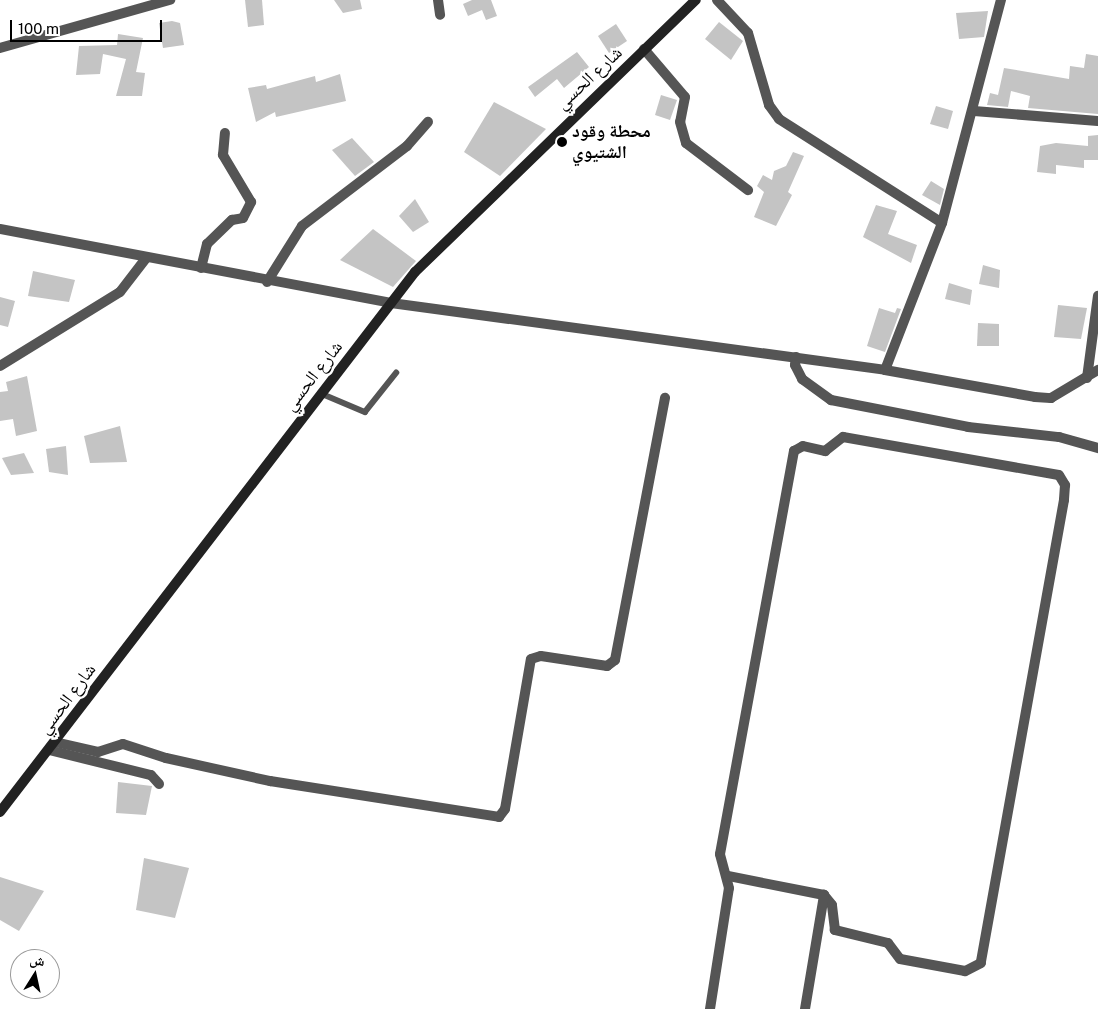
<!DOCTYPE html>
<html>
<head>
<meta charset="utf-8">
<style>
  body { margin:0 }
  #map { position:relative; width:1098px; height:1009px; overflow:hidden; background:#fff; font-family:"Public Sans","Noto Naskh Arabic",sans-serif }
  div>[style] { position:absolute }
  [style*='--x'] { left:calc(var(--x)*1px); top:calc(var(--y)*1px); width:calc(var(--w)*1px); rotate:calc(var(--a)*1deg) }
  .building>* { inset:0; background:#c4c4c4 }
  .lane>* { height:5.5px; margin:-2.75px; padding:0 2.75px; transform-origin:2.75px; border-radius:2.75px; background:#555 }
  .street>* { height:10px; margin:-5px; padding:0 5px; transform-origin:5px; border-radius:5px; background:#555 }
  .secondary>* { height:10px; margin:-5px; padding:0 5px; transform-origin:5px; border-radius:5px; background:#222 }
  .dots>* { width:14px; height:14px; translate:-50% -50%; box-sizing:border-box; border:2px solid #fff; border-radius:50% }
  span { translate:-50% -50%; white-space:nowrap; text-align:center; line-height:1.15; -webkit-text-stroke:5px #fff; paint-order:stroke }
  .street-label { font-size:18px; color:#000 }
  .poi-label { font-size:18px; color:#000; font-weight:700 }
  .left { translate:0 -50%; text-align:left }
  .north { position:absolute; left:10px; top:949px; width:50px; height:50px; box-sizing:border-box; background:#fff; border:1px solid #999; border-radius:50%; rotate:10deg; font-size:14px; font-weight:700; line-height:20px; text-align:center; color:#000 }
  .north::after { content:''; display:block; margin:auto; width:18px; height:22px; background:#000; clip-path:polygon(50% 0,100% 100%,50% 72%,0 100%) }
  .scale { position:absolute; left:10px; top:20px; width:152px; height:22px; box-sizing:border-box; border:2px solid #000; border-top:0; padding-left:6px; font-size:15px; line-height:18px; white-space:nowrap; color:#000; -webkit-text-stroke:4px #fff; paint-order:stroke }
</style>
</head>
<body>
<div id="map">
  <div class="building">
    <div style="clip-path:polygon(245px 0,262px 0,264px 25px,248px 27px)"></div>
    <div style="clip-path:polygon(334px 0,360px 0,362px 9px,343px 13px)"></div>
    <div style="clip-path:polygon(472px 0,491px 0,497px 16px,486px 20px,482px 10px,468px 16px,463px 4px)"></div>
    <div style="clip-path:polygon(988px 11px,984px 37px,959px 39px,956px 13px)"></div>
    <div style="clip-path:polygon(172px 21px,180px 23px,184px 45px,163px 48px,159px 23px)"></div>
    <div style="clip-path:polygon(719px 22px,743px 41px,731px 60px,705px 39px)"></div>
    <div style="clip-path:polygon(616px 24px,627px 41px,609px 53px,598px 36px)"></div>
    <div style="clip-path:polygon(118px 34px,143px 38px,136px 72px,145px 73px,142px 96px,116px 96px,126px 59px,103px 54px,100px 74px,76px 75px,79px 46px,117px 45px)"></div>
    <div style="clip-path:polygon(577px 52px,589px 67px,564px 88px,557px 79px,535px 97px,528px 87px)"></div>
    <div style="clip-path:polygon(1086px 54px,1098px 56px,1098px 114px,1028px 108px,1030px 96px,1011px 91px,1008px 107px,987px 105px,990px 93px,998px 95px,1004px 68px,1069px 79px,1070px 66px,1084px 68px)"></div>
    <div style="clip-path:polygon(340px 74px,346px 101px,276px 117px,275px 112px,256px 122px,248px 88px,266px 85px,267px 89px,315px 76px,316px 82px)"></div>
    <div style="clip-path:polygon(661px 95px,677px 100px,670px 120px,655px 115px)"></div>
    <div style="clip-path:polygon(494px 102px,546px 129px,500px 176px,464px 152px)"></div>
    <div style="clip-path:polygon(936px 106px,953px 111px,948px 129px,930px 124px)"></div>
    <div style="clip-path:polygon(1098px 135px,1098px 160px,1084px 160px,1084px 168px,1056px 165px,1056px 174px,1037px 172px,1040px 146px,1056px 143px,1088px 146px,1088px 136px)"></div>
    <div style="clip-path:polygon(352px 138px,374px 162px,355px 176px,332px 150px)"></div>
    <div style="clip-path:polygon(793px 152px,804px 156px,788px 192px,792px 195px,776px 226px,754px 217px,764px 192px,757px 186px,763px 175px,772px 180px,774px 171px,786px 166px)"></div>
    <div style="clip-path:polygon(931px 181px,944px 189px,940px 205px,922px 195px)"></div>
    <div style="clip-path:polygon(415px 199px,429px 222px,413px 232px,399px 216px)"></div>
    <div style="clip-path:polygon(876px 205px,897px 211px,888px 234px,917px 245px,911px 263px,863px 237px)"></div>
    <div style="clip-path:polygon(373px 229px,416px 261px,393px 287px,340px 260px)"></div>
    <div style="clip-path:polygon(983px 265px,1000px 270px,999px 288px,979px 284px)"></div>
    <div style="clip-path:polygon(33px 271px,75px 280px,69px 302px,28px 296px)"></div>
    <div style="clip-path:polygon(949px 283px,972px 290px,970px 305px,945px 299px)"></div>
    <div style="clip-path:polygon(0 297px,15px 301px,8px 327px,0 325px)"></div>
    <div style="clip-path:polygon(1058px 305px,1087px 308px,1081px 339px,1054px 337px)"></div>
    <div style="clip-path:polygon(879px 308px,895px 313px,897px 308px,901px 309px,885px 352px,867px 346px)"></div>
    <div style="clip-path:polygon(978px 323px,999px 324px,999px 346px,977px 346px)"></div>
    <div style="clip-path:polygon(27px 376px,37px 431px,16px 436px,13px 419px,0 421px,0 392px,8px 391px,6px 382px)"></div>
    <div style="clip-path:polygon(120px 426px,127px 462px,90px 463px,84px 436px)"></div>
    <div style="clip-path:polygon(66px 446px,68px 475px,49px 472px,46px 449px)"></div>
    <div style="clip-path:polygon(24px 453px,34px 473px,11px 475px,2px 458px)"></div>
    <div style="clip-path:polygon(118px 782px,152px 786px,146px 815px,116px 813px)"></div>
    <div style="clip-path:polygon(144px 858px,189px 868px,175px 918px,136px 910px)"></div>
    <div style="clip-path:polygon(0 877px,44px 891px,19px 931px,0 920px)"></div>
  </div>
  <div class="lane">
    <div style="--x:320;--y:393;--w:49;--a:22.9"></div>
    <div style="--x:365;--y:412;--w:50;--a:-51.5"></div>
  </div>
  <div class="street">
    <div style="--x:438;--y:0;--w:15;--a:82"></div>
    <div style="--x:717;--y:0;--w:45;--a:46.8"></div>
    <div style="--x:748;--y:33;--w:75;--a:73.7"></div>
    <div style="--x:769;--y:105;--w:17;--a:54"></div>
    <div style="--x:779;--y:119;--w:193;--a:32.5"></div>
    <div style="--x:0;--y:48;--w:177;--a:-15.8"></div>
    <div style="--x:644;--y:49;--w:63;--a:49.5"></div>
    <div style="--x:685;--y:97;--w:25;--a:101"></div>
    <div style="--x:680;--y:122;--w:22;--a:74"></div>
    <div style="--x:686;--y:143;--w:78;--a:37.2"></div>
    <div style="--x:974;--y:111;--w:124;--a:4.6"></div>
    <div style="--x:0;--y:229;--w:398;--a:10.7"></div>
    <div style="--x:391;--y:303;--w:499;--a:7.7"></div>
    <div style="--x:885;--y:370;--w:152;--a:10.2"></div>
    <div style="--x:1035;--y:397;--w:16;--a:4"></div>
    <div style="--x:1051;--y:398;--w:55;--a:-30.8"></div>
    <div style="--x:201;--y:268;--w:25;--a:-76"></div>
    <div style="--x:207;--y:244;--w:35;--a:-44"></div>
    <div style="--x:232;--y:220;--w:11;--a:-10"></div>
    <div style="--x:243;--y:218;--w:18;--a:-63"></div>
    <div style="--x:251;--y:202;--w:55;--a:-120.8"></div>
    <div style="--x:223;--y:155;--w:22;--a:-85"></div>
    <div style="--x:267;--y:282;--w:66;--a:-58"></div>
    <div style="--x:302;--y:226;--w:132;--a:-37.3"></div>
    <div style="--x:407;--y:146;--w:32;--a:-49"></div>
    <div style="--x:796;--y:357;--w:8;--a:97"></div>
    <div style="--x:795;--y:365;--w:16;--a:63"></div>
    <div style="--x:802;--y:379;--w:36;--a:36"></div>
    <div style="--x:831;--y:400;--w:140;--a:11.1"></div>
    <div style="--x:968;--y:427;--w:92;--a:6.3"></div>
    <div style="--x:1059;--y:437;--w:41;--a:15.8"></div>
    <div style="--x:0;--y:366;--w:141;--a:-31.7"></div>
    <div style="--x:120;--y:292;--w:44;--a:-52.4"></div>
    <div style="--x:885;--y:370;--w:158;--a:-68.8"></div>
    <div style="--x:942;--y:223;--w:231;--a:-75.2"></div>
    <div style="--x:1087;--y:378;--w:83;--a:-82.4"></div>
    <div style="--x:55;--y:742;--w:44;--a:13.1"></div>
    <div style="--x:98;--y:752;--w:26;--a:-18"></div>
    <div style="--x:123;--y:744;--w:45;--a:18"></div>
    <div style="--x:166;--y:758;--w:107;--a:12.5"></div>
    <div style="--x:270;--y:781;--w:232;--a:8.9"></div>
    <div style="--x:499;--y:817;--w:10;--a:-53"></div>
    <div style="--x:505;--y:809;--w:152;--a:-80.2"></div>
    <div style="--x:531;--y:659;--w:10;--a:-17"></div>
    <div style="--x:541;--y:656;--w:67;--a:8.6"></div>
    <div style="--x:607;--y:666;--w:10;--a:-37"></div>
    <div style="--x:615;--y:660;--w:267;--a:-79.2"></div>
    <div style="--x:49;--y:750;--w:105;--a:13.8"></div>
    <div style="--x:151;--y:775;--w:12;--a:48"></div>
    <div style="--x:710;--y:1009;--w:122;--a:-81.1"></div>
    <div style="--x:729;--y:888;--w:35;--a:-105"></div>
    <div style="--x:720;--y:854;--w:410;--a:-79.6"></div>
    <div style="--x:794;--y:451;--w:10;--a:-29"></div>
    <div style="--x:803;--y:446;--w:23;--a:13"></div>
    <div style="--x:825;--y:451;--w:23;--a:-38"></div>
    <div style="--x:843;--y:437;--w:219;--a:10"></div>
    <div style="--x:1059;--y:475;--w:12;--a:59"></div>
    <div style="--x:1065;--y:485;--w:15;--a:94"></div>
    <div style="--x:1064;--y:500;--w:470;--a:100.2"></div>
    <div style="--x:981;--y:963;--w:18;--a:153"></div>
    <div style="--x:965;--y:971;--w:66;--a:-169.5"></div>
    <div style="--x:900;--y:959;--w:20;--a:-127"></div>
    <div style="--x:888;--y:943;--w:55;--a:-166.2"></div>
    <div style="--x:835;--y:930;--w:25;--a:-97"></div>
    <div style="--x:832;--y:905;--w:13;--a:-129"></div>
    <div style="--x:824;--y:895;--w:98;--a:-168.8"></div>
    <div style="--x:805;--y:1009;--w:116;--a:-80.5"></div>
  </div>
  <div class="secondary">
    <div style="--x:0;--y:812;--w:681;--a:-52.46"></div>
    <div style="--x:415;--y:272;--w:391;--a:-44.1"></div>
  </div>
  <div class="dots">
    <div style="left:562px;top:142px;background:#000"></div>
  </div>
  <div class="street-label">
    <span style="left:589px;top:78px;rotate:-43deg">شارع الحسي</span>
    <span style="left:313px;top:376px;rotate:-52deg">شارع الحسي</span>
    <span style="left:67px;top:699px;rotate:-53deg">شارع الحسي</span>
  </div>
  <div class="poi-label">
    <span class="left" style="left:572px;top:142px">محطة وقود<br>الشتيوي</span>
  </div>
  <div class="north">ش</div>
  <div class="scale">100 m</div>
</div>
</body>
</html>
